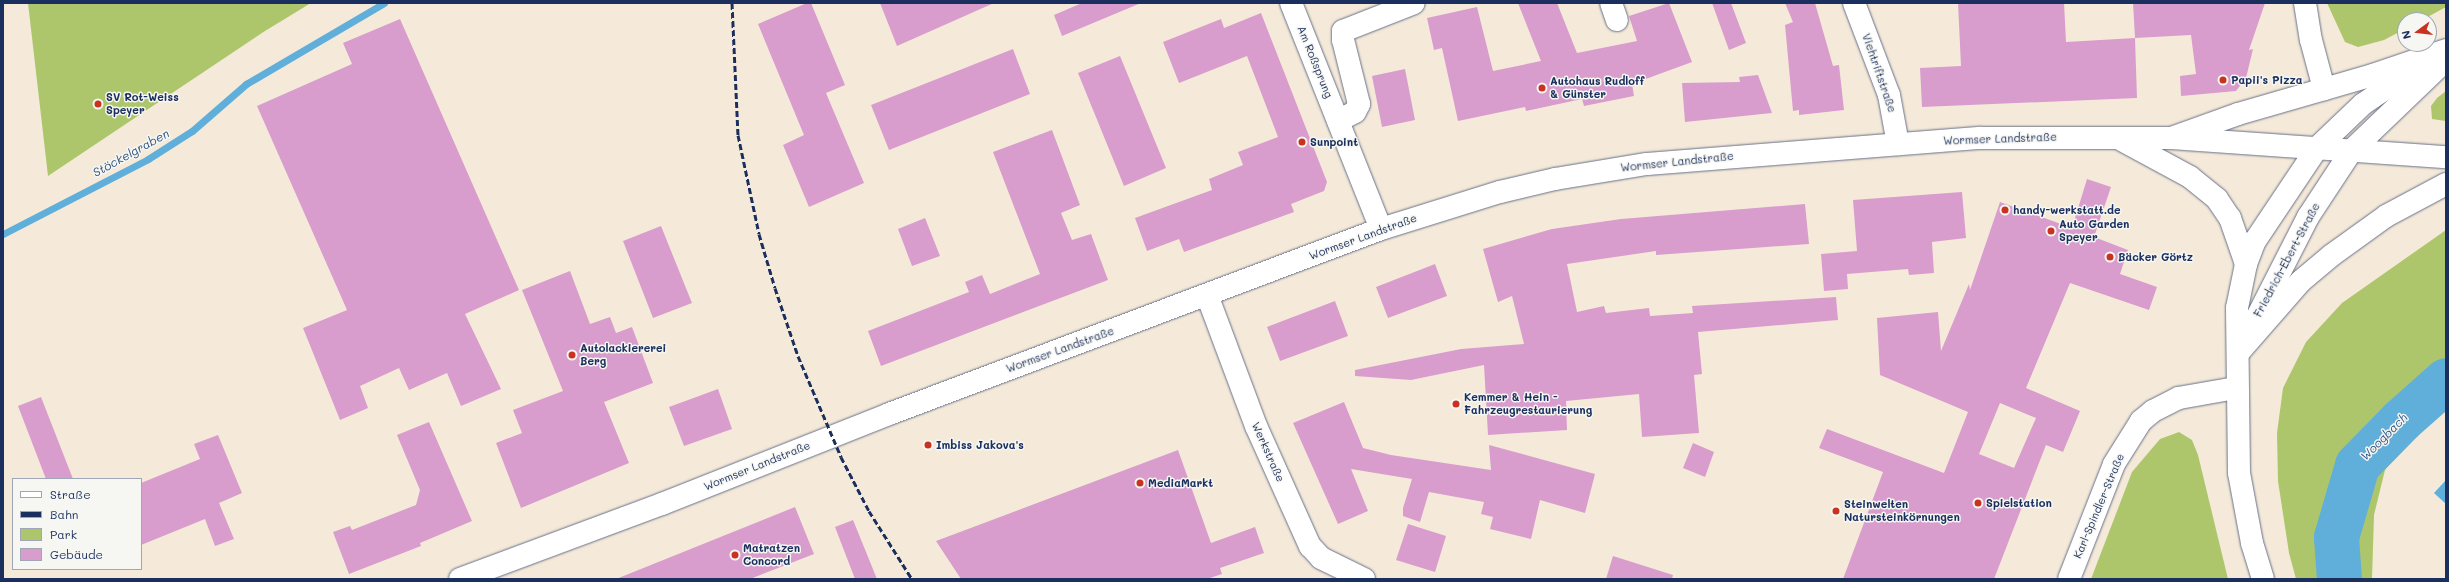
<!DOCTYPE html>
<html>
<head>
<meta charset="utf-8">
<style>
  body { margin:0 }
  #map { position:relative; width:2449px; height:582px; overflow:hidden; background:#f5ead9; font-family:Mali,sans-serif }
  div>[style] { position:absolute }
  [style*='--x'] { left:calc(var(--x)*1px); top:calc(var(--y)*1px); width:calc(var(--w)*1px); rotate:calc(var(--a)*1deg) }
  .green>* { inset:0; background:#adc66b }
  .water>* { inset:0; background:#60aeda }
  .stream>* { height:7px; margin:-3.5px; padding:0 3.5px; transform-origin:3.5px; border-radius:3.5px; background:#60aeda }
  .river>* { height:45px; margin:-22.5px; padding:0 22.5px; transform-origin:22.5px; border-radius:22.5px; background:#60aeda }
  .building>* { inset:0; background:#d89dcd }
  .roads { filter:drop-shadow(0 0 1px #677089) drop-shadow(0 0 1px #677089) }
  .minor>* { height:22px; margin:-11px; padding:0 11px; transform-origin:11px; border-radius:11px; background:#fff }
  .major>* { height:22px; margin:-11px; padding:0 11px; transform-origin:11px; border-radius:11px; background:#fff }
  .rail>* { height:3px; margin-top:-1.5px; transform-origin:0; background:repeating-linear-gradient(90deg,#1b2f5e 0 6px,transparent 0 9px) }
  .dots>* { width:11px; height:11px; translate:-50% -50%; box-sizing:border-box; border:2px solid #f6f6f2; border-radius:50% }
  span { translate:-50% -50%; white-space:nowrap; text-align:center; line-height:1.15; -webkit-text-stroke:3px #f6f6f2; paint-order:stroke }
  .street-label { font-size:11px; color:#1b2f5e }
  .poi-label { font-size:11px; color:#1b2f5e; font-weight:700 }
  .left { translate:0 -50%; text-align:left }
  .water-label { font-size:12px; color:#305583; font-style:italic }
  .frame { position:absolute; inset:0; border:4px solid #1b2f5e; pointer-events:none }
  .legend { position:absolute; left:12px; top:478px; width:130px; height:92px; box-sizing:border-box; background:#f6f6f2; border:1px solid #9ea6b7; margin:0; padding:5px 7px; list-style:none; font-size:12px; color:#1b2f5e }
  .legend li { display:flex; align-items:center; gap:8px; height:20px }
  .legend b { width:20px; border:1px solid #9ea6b7 }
  .north { position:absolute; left:2397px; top:12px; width:40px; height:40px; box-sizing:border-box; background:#f6f6f2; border:1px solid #9ea6b7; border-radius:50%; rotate:255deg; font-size:11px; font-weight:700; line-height:16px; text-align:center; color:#1b2f5e }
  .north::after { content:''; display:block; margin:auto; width:14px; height:18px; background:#c8321e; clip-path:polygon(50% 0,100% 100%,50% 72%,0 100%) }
</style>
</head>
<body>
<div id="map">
  <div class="green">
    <div style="clip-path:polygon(28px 3px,311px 3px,265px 31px,48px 176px)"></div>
    <div style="clip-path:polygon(2327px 3px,2446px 3px,2446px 7px,2422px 20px,2405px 20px,2405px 29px,2384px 40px,2358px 47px,2345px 42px)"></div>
    <div style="clip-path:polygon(2446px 91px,2446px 121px,2432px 119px,2431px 106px,2437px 98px)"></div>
    <div style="clip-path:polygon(2446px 230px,2446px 402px,2407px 437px,2385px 470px,2374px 515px,2372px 579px,2296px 579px,2289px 553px,2278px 481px,2277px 433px,2283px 388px,2306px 342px,2342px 303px)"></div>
    <div style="clip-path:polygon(2179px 432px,2192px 440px,2198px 455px,2228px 579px,2091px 579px,2132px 472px,2160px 439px)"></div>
  </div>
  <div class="water">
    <div style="clip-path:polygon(2446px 480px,2446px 504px,2434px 493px)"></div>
  </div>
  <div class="stream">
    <div style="--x:3;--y:234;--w:163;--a:-27.3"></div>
    <div style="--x:148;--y:159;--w:52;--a:-32.5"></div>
    <div style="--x:192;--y:131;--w:72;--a:-41"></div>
    <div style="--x:246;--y:84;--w:160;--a:-30.4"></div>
  </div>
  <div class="river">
    <div style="--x:2339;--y:579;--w:42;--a:-94.1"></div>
    <div style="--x:2336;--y:537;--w:75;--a:-73.7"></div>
    <div style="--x:2357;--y:465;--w:63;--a:-45.6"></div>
    <div style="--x:2401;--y:420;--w:60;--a:-41.6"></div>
  </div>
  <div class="building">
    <div style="clip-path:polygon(807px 3px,811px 3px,845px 85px,826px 93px,864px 183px,809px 207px,783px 145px,804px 135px,758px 24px)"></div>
    <div style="clip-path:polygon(880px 3px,994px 3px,897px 46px)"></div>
    <div style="clip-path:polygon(1082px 3px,1141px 3px,1062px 36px,1054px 15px)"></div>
    <div style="clip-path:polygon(1518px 3px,1557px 3px,1577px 53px,1637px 41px,1629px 16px,1669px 3px,1692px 62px,1632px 84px,1634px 96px,1584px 106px,1582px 99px,1526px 111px,1525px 107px,1458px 121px,1442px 48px,1434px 50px,1427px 18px,1477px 7px,1493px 71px,1541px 61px)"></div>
    <div style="clip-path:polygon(1712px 3px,1731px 3px,1746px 43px,1729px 50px)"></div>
    <div style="clip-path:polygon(1785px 3px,1815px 3px,1833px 66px,1839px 65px,1844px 110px,1799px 115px,1799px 110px,1793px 111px,1785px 25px,1793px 22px)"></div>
    <div style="clip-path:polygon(1958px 3px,2064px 3px,2066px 42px,2135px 38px,2137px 98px,1922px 107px,1920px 68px,1961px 66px)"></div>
    <div style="clip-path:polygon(2133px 3px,2265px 3px,2249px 50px,2253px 49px,2246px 78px,2236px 91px,2181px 96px,2180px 76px,2196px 74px,2191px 35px,2135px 38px)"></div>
    <div style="clip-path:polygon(1261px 13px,1327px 182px,1324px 191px,1291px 204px,1294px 212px,1184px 252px,1179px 239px,1147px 251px,1135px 218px,1212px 190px,1209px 179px,1243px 165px,1238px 152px,1278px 137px,1247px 56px,1179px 83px,1163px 42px,1221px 19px,1224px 28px)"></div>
    <div style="clip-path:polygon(400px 19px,519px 290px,465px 314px,501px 389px,461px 406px,447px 373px,409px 390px,399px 368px,360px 386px,368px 408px,340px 420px,303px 328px,347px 310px,257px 106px,352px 64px,343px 43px)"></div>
    <div style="clip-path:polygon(1013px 49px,1030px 94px,889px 150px,871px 105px)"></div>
    <div style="clip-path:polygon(1120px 56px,1166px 168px,1124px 186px,1078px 73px)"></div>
    <div style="clip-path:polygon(1405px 69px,1415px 120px,1382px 127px,1372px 76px)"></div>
    <div style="clip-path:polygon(1758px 75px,1772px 113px,1685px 122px,1682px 83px,1740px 82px,1739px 77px)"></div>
    <div style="clip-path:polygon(1052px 130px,1080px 205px,1061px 213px,1072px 240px,1091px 234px,1108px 280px,881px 366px,868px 331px,969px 292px,965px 282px,982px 275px,990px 294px,1040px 274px,993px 152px)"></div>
    <div style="clip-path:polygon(evenodd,2087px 179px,2111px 187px,2094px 237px,2128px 250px,2120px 274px,2157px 287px,2149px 310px,2070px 283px,2026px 388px,2080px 411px,2063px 452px,2046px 445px,1994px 579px,1843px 579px,1883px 472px,1819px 448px,1827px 429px,1944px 473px,1968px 412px,1880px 375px,1877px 318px,1938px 312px,1941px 351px,1969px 284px,1970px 290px,2000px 202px,2072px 228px,2087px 179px,2000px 403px,2036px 418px,2014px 468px,1979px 454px,2000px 403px)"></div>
    <div style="clip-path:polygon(1962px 192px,1966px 238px,1932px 242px,1934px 273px,1909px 275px,1908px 269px,1847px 274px,1848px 289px,1824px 291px,1821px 254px,1857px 251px,1853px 200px)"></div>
    <div style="clip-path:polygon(1805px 204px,1809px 244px,1656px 255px,1656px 251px,1567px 264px,1577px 312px,1604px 306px,1606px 313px,1649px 308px,1650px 316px,1693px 313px,1692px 306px,1836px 297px,1838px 320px,1698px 332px,1702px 374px,1694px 375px,1699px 433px,1642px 437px,1639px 394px,1566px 401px,1567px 430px,1488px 435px,1484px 365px,1411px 380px,1355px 376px,1355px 370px,1461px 349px,1524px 344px,1512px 296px,1498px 302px,1483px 249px,1552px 229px,1621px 219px)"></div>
    <div style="clip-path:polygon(925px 218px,940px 256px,912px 266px,898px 229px)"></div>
    <div style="clip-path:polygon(661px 226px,692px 303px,653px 318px,623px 241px)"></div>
    <div style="clip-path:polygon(1435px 264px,1447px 296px,1388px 318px,1376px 287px)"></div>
    <div style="clip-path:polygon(570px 271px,590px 324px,610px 317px,616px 333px,632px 327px,653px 383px,604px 402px,629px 463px,521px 508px,496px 443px,522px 433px,513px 410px,563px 391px,522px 290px)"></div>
    <div style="clip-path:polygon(1335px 301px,1348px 336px,1280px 361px,1267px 327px)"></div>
    <div style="clip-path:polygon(718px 389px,732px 429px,684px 446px,669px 407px)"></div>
    <div style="clip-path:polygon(41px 397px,73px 479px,46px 479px,18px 406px)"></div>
    <div style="clip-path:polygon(1344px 402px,1363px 448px,1391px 455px,1491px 470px,1489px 445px,1595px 474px,1585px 513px,1540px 500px,1531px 539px,1490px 529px,1493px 517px,1481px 514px,1484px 502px,1429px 492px,1420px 522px,1403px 516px,1403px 508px,1412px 479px,1351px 469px,1368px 511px,1338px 524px,1293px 423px)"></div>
    <div style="clip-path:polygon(429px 422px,472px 521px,420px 543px,421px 546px,349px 574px,333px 532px,350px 526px,352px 530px,416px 505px,420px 490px,397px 435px)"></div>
    <div style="clip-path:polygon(218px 435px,242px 493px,219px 503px,234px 539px,215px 546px,205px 519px,141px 545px,141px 483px,200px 459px,194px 444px)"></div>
    <div style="clip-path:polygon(1693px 443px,1714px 452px,1705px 477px,1683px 468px)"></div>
    <div style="clip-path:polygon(1178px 450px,1211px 543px,1255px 527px,1264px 553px,1220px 568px,1222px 574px,1207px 579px,961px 579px,936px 541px)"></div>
    <div style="clip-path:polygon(795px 507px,814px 554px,750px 579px,616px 579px)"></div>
    <div style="clip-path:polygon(853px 520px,877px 579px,855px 579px,835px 527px)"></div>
    <div style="clip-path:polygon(1408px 524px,1446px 536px,1435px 572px,1396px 560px)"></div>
    <div style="clip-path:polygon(1613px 556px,1673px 575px,1672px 579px,1606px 579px)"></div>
  </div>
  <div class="roads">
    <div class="minor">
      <div style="--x:1291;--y:3;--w:243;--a:68.3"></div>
      <div style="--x:1611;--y:3;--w:18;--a:71"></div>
      <div style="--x:1854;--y:3;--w:98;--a:69.2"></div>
      <div style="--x:1889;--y:95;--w:50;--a:79.6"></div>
      <div style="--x:2305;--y:3;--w:37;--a:81"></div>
      <div style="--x:2311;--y:40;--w:51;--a:75.1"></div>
      <div style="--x:1338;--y:121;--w:19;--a:-28"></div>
      <div style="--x:1355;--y:112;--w:9;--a:-63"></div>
      <div style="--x:1359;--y:104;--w:66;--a:-104"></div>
      <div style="--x:1343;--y:40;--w:9;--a:-90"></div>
      <div style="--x:1343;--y:31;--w:76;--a:-21.5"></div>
      <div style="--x:2171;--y:138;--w:71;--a:-19.7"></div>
      <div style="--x:2238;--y:114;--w:141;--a:-16.1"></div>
      <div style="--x:2373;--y:75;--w:77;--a:-18.9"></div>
      <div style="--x:2318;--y:147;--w:62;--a:-43.7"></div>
      <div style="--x:2363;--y:104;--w:60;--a:-34.2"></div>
      <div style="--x:2352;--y:150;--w:130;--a:-43.8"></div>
      <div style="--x:1207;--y:295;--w:140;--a:69.5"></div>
      <div style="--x:1256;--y:426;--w:132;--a:65.8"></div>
      <div style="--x:1310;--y:546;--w:16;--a:47"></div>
      <div style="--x:1321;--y:558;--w:48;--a:26"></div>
      <div style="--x:2069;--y:579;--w:123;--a:-68.6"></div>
      <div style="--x:2114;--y:464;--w:51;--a:-57.9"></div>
      <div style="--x:2141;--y:421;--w:16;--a:-40"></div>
      <div style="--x:2153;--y:411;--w:29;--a:-27"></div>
      <div style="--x:2179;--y:398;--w:58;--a:-10"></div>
    </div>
    <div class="major">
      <div style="--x:2120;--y:139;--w:80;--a:28.5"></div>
      <div style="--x:2190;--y:177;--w:35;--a:39"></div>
      <div style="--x:2217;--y:199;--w:23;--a:56"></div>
      <div style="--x:2230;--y:218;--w:49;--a:70.8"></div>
      <div style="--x:2254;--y:323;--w:119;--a:-63"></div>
      <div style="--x:2308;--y:217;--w:80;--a:-56.7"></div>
      <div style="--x:2239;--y:352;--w:94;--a:-48.9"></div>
      <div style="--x:2301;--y:281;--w:40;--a:-40"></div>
      <div style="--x:2332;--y:255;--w:67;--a:-35.8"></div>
      <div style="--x:2386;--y:216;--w:68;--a:-28.1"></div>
      <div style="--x:460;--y:579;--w:215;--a:-20.4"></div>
      <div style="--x:662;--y:504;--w:244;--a:-21.6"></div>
      <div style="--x:889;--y:414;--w:526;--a:-20.61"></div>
      <div style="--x:1381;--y:229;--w:125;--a:-17.3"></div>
      <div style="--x:1500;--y:192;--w:57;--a:-13.3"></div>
      <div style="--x:1555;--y:179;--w:93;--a:-9.3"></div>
      <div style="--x:1647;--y:164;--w:335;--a:-4.5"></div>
      <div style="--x:1981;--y:138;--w:190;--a:0"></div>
      <div style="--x:2171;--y:138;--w:276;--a:4"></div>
      <div style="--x:2263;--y:579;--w:38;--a:-107"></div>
      <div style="--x:2252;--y:543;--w:71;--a:-100.5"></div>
      <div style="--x:2239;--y:473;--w:165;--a:-90.7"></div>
      <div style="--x:2237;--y:308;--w:45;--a:-78.4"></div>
      <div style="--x:2246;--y:264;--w:25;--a:-69"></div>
      <div style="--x:2255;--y:241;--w:113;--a:-56.2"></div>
    </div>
  </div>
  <div class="rail">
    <div style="--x:732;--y:3;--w:132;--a:87.4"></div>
    <div style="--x:738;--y:135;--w:101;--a:78"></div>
    <div style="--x:759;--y:234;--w:56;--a:73.5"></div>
    <div style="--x:775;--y:288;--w:72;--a:71.3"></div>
    <div style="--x:798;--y:356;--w:110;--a:66.9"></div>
    <div style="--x:841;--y:457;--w:61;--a:62.6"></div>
    <div style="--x:869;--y:511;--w:80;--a:57.7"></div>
  </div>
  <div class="dots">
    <div style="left:2223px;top:80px;background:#c8321e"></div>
    <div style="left:1542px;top:88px;background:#c8321e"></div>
    <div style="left:98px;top:104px;background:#c8321e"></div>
    <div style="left:1302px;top:142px;background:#c8321e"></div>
    <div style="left:2005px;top:210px;background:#c8321e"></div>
    <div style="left:2051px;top:231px;background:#c8321e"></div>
    <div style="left:2110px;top:257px;background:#c8321e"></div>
    <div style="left:572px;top:355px;background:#c8321e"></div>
    <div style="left:1456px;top:404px;background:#c8321e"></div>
    <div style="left:928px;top:445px;background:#c8321e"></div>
    <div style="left:1140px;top:483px;background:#c8321e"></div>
    <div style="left:1978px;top:503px;background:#c8321e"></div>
    <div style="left:1836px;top:511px;background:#c8321e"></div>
    <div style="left:735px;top:555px;background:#c8321e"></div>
  </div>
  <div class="street-label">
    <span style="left:1315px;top:62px;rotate:68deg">Am Roßsprung</span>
    <span style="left:1879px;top:73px;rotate:71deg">Viehtriftstraße</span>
    <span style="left:2000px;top:139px;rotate:-2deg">Wormser Landstraße</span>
    <span style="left:1677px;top:162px;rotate:-6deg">Wormser Landstraße</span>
    <span style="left:1363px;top:237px;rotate:-20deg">Wormser Landstraße</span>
    <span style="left:2287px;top:260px;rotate:-62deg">Friedrich-Ebert-Straße</span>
    <span style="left:1060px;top:350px;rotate:-20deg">Wormser Landstraße</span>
    <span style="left:1268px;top:452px;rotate:66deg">Werkstraße</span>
    <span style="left:757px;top:466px;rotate:-22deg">Wormser Landstraße</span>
    <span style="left:2099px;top:506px;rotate:-67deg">Karl-Spindler-Straße</span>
  </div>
  <div class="poi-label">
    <span class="left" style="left:2231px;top:80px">Papii's Pizza</span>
    <span class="left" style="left:1550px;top:88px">Autohaus Rudloff<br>&amp; Günster</span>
    <span class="left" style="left:106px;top:104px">SV Rot-Weiss<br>Speyer</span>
    <span class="left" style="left:1310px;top:142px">Sunpoint</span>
    <span class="left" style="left:2013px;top:210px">handy-werkstatt.de</span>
    <span class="left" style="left:2059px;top:231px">Auto Garden<br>Speyer</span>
    <span class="left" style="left:2118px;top:257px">Bäcker Görtz</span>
    <span class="left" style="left:580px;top:355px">Autolackiererei<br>Berg</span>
    <span class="left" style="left:1464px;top:404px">Kemmer &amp; Hein -<br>Fahrzeugrestaurierung</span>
    <span class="left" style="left:936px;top:445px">Imbiss Jakova's</span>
    <span class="left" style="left:1148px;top:483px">MediaMarkt</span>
    <span class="left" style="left:1986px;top:503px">Spielstation</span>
    <span class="left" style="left:1844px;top:511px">Steinwelten<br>Natursteinkörnungen</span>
    <span class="left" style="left:743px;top:555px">Matratzen<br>Concord</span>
  </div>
  <div class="water-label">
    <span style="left:131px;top:153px;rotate:-29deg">Stöckelgraben</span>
    <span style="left:2384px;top:437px;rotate:-45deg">Woogbach</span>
  </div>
  <div class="frame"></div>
  <ul class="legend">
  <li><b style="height:5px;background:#fff"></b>Straße</li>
  <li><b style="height:5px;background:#1b2f5e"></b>Bahn</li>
  <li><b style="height:11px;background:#adc66b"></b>Park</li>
  <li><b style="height:11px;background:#d89dcd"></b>Gebäude</li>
  </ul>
  <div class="north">N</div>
</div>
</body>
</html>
